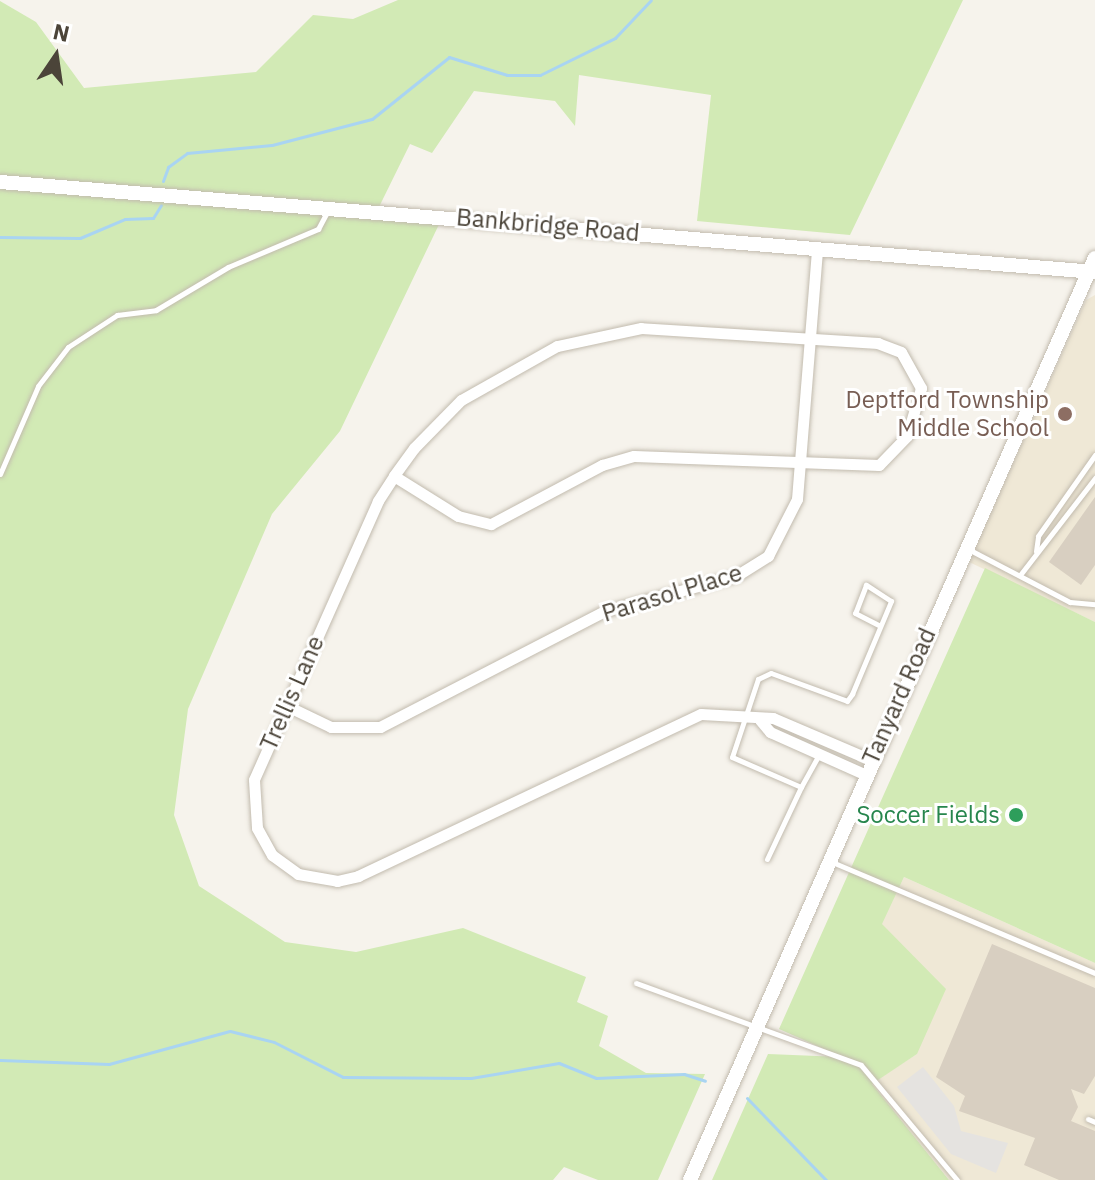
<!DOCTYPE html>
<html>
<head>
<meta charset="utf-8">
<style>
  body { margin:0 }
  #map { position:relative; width:1095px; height:1180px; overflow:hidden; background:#f6f3ec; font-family:"IBM Plex Sans",sans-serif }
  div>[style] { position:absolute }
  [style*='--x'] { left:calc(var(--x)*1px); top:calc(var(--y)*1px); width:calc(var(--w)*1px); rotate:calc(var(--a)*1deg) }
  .education>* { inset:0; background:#efe8d6 }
  .green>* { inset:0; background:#d2eab5 }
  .parking>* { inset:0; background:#e5e3e0 }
  .stream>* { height:3px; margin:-1.5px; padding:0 1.5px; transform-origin:1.5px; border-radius:1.5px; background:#a9d4f2 }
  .building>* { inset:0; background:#d8cfc1 }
  .roads { filter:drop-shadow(0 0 2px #c2bbae) drop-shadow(0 0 2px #c2bbae) }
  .service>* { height:5px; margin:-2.5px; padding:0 2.5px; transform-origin:2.5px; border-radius:2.5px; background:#fff }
  .minor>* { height:11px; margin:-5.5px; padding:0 5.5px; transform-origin:5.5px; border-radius:5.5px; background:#fff }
  .tertiary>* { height:14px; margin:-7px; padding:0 7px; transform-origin:7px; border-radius:7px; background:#fff }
  .dots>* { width:22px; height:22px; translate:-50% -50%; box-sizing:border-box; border:4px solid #fff; border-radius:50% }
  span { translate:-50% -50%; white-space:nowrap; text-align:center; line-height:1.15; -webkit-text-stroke:6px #fff; paint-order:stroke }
  .street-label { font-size:24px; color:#4b4439 }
  .education-label { font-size:24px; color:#785e54 }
  .right { translate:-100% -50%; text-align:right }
  .leisure-label { font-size:24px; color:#27864d }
  .north { position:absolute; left:16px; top:16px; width:80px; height:80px; -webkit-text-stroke:6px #fff; paint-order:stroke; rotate:13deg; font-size:22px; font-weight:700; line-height:32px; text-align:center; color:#4b4439 }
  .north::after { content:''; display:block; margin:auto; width:28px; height:36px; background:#4b4439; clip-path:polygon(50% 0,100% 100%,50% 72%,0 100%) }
</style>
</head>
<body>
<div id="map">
  <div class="education">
    <div style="clip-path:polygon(1095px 295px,1095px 622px,969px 562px,1086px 300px)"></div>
    <div style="clip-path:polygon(904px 877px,1095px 963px,1095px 1180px,949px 1180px,871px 1083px,917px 1054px,881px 924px)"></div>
  </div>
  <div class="green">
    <div style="clip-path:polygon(398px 0,963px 0,850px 235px,697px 221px,711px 95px,579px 75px,575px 126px,555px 101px,474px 91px,432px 153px,410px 144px,379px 207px,444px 214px,340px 431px,272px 514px,188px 709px,174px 815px,199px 886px,285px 942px,356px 952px,463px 928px,586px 977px,577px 1002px,608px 1016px,599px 1046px,646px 1073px,705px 1074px,658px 1180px,598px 1180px,564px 1167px,553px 1180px,0 1180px,0 1px,36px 22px,84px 88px,256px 72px,313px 15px,353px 19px)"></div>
    <div style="clip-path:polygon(985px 568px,1095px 622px,1095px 963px,904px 877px,882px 924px,946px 989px,917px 1054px,872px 1084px,949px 1180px,712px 1180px,768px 1054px,842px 1057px,779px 1029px)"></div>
  </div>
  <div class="parking">
    <div style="clip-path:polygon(923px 1067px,954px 1106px,961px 1131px,1008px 1143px,996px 1173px,951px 1154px,897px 1087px)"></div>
  </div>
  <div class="stream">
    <div style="--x:163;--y:181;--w:15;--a:-70"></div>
    <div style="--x:168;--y:167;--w:24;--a:-36"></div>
    <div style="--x:187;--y:153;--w:85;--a:-5.4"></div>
    <div style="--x:272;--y:145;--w:103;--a:-14.6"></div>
    <div style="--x:372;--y:119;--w:99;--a:-38.8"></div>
    <div style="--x:449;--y:57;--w:61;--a:17.2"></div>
    <div style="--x:507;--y:75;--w:33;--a:0"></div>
    <div style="--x:540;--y:75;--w:84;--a:-26.3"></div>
    <div style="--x:615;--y:38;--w:52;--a:-46.5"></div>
    <div style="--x:0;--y:237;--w:80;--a:0.7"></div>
    <div style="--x:80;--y:238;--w:49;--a:-22.9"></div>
    <div style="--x:125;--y:219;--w:28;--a:-2"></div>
    <div style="--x:153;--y:218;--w:15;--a:-58"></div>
    <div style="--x:0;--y:1060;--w:109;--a:2.1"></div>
    <div style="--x:109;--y:1064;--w:125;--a:-15.3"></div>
    <div style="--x:230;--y:1031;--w:45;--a:14"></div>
    <div style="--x:274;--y:1042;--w:77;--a:26.9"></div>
    <div style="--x:343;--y:1077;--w:128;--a:0.4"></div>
    <div style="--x:471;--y:1078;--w:89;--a:-9.7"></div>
    <div style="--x:559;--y:1063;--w:40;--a:22"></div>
    <div style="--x:596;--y:1078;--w:88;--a:-2.6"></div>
    <div style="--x:684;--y:1074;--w:22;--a:18"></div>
    <div style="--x:747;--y:1098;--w:114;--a:46.1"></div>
  </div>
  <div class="building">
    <div style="clip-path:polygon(1095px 497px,1095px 565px,1081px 585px,1049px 562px)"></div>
    <div style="clip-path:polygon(992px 944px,1095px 988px,1095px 1076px,1084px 1094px,1071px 1089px,1078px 1107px,1071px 1121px,1095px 1131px,1095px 1180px,1059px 1180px,1024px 1165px,1035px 1138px,959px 1111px,965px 1096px,936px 1077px)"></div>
  </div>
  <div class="roads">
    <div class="service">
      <div style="--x:0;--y:474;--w:96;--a:-66.6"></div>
      <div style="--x:38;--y:386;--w:49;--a:-52.4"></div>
      <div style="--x:68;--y:347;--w:59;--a:-33.1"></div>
      <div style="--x:117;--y:315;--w:39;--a:-7"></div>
      <div style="--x:156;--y:310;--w:84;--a:-30.8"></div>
      <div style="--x:228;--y:267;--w:98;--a:-22.9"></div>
      <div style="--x:318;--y:229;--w:21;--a:-62"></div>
      <div style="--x:970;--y:550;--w:113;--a:27.5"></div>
      <div style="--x:1070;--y:602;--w:25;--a:5"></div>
      <div style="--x:1036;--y:551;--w:15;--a:-82"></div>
      <div style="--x:1038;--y:536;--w:99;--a:-54.9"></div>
      <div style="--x:1020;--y:575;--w:123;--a:-52.3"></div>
      <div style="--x:801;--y:787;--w:38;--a:-61"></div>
      <div style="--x:767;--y:859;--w:80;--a:-64.7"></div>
      <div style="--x:801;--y:787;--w:75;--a:-156.5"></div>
      <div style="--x:732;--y:757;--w:82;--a:-71.6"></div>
      <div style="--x:758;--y:679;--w:14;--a:-25"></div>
      <div style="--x:771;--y:673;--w:81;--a:20.2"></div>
      <div style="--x:847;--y:701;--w:9;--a:-54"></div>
      <div style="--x:852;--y:694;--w:101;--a:-67.2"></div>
      <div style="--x:891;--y:601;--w:30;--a:-147"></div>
      <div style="--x:866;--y:585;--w:30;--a:111"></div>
      <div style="--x:855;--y:613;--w:28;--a:27"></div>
      <div style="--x:832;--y:862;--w:285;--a:22.9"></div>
      <div style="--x:636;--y:983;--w:239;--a:20"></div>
      <div style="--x:861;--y:1065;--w:150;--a:50.1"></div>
      <div style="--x:1088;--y:1119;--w:8;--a:23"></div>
    </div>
    <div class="minor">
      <div style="--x:394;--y:476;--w:75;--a:32"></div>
      <div style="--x:458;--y:516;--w:34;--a:14"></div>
      <div style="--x:491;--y:524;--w:126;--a:-28"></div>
      <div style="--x:602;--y:465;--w:33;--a:-16"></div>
      <div style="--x:634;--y:456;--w:245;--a:2.1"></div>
      <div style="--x:879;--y:465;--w:40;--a:-46"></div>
      <div style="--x:907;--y:436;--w:50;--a:-73.7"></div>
      <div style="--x:921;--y:388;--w:41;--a:-119.1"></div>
      <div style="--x:901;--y:352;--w:25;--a:-159"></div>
      <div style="--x:878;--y:343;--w:237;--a:-176.4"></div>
      <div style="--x:641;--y:328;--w:86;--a:167.9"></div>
      <div style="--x:557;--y:346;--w:110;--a:150.6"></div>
      <div style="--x:461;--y:400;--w:67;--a:134.4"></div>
      <div style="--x:414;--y:448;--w:34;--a:126"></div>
      <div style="--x:394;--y:476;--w:30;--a:123"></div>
      <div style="--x:378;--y:501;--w:305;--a:114"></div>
      <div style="--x:254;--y:780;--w:48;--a:86.4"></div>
      <div style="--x:257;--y:828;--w:31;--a:61"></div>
      <div style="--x:272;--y:855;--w:32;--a:36"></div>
      <div style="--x:298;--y:874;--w:40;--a:10"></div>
      <div style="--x:337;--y:881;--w:22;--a:-13"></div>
      <div style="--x:358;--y:876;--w:379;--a:-25.3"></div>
      <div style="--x:701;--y:714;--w:72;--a:3.2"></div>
      <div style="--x:773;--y:718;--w:107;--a:23.2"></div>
      <div style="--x:287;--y:706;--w:49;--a:25.5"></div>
      <div style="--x:331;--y:727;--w:49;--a:0"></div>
      <div style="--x:380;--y:727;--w:253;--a:-27.3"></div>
      <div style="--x:605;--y:611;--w:136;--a:-15"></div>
      <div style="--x:736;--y:576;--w:38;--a:-32"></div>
      <div style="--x:768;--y:556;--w:64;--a:-63"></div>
      <div style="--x:797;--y:499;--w:252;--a:-85.4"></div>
      <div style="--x:760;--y:720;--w:16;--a:50"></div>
      <div style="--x:770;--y:732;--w:103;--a:24.1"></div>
    </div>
    <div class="tertiary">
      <div style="--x:0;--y:182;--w:1099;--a:4.7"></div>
      <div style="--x:690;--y:1180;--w:1007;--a:-66.29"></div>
    </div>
  </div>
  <div class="dots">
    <div style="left:1065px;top:414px;background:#8d6e63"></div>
    <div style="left:1016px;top:815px;background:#2e9e5b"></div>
  </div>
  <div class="street-label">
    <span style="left:548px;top:225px;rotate:5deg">Bankbridge Road</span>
    <span style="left:672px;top:593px;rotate:-17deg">Parasol Place</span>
    <span style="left:292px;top:693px;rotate:-66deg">Trellis Lane</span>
    <span style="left:899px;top:696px;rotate:-66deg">Tanyard Road</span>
  </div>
  <div class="education-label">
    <span class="right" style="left:1049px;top:414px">Deptford Township<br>Middle School</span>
  </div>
  <div class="leisure-label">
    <span class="right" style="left:1000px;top:815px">Soccer Fields</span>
  </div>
  <div class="north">N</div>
</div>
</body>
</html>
